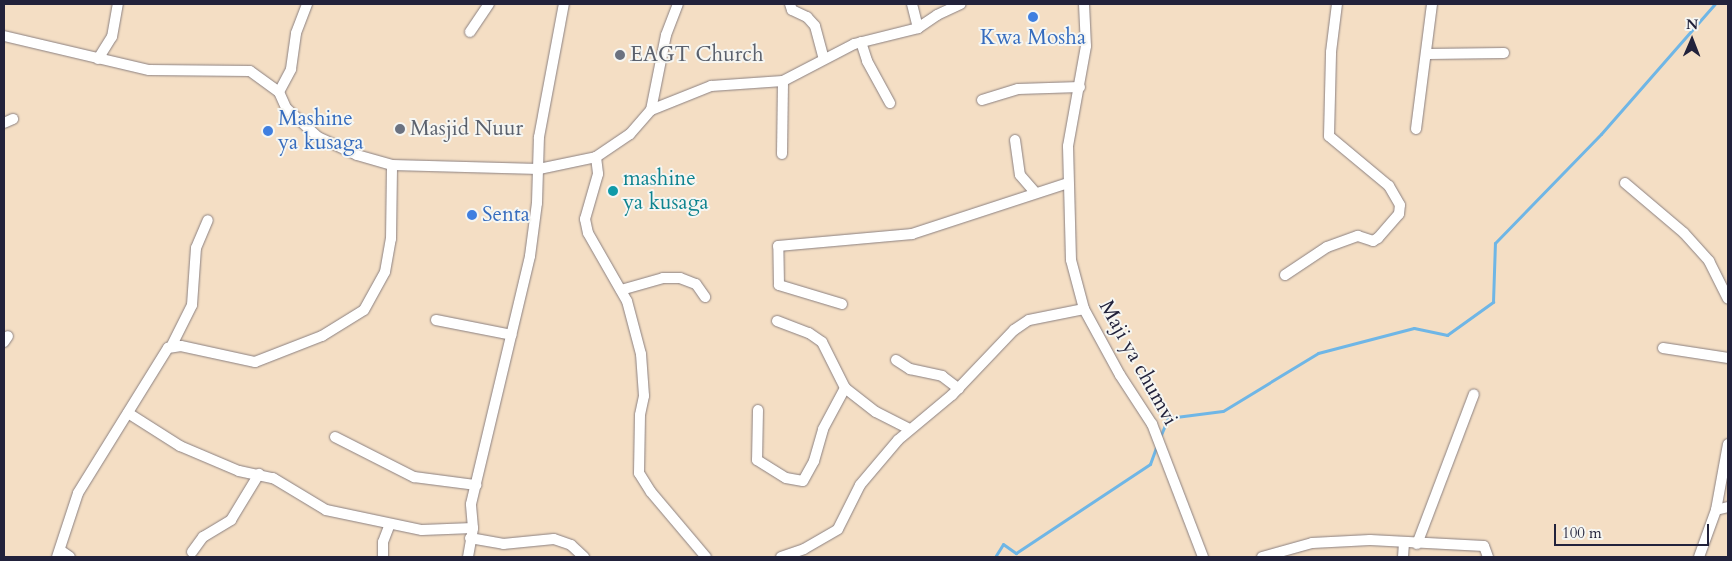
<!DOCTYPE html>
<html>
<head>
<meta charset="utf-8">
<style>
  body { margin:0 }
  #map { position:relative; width:1732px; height:561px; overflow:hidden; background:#f4dec4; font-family:Cardo,serif }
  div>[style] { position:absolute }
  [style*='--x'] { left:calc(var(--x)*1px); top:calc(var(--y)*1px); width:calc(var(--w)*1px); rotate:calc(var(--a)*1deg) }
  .stream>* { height:3px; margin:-1.5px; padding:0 1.5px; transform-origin:1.5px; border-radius:1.5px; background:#6fb6e6 }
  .roads { filter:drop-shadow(0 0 1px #8b8080) drop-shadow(0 0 1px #8b8080) }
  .street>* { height:10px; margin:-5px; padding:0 5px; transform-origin:5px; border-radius:5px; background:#fff }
  .dots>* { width:14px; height:14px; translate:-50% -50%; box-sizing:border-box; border:2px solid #f6f6f2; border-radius:50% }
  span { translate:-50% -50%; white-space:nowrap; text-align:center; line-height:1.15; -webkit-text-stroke:4px #f6f6f2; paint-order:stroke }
  .shop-label { font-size:21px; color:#366cbe }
  .left { translate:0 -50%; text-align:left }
  .worship-label { font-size:21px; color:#5b616d }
  .culture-label { font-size:21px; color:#0d838f }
  .street-label { font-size:21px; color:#22223b }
  .frame { position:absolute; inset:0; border:5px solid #22223b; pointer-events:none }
  .north { position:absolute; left:1667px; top:15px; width:50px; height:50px; -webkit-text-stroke:4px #f6f6f2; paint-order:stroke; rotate:1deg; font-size:14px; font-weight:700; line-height:20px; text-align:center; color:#22223b }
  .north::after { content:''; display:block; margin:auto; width:18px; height:22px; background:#22223b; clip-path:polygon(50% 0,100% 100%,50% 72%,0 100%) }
  .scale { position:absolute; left:1554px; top:524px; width:155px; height:22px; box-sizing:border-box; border:2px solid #22223b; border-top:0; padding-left:6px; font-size:15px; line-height:18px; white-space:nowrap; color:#22223b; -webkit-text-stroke:4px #f6f6f2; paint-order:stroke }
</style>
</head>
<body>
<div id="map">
  <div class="stream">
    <div style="--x:1160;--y:437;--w:21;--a:-67"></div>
    <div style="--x:1168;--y:418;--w:55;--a:-7.3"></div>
    <div style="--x:1223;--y:411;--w:111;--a:-31.4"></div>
    <div style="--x:1318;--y:353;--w:99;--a:-14.6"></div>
    <div style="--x:1414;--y:328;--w:34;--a:12"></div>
    <div style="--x:1447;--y:335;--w:57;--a:-35.7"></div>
    <div style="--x:1493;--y:302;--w:59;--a:-88.1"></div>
    <div style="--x:1495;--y:243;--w:152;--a:-45.8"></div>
    <div style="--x:1601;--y:134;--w:173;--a:-48.8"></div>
    <div style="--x:995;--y:557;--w:15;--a:-58"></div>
    <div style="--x:1003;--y:544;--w:16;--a:35"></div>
    <div style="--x:1016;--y:553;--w:161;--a:-33.6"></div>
    <div style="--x:1150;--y:464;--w:20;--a:-70"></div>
  </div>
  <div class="roads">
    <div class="street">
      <div style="--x:790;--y:4;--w:6;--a:72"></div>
      <div style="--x:792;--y:10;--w:17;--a:25"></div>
      <div style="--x:807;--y:17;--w:12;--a:48"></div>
      <div style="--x:815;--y:26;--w:34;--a:75"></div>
      <div style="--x:912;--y:4;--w:25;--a:76"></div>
      <div style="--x:1084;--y:4;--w:42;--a:87.3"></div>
      <div style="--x:1086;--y:46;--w:102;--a:100.2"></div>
      <div style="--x:1068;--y:146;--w:114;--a:88.5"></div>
      <div style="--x:1071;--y:260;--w:51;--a:75.1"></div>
      <div style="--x:1084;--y:309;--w:75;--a:61.4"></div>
      <div style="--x:1120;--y:375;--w:59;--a:56.9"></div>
      <div style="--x:1152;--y:424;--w:142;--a:69"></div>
      <div style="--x:470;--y:32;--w:34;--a:-56"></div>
      <div style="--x:4;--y:36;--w:149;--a:13.2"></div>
      <div style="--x:149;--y:70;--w:101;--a:0.6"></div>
      <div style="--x:250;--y:71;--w:36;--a:36"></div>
      <div style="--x:279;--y:92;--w:17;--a:66"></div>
      <div style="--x:286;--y:108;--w:43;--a:42.2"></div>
      <div style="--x:318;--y:137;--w:43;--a:24.8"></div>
      <div style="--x:357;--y:155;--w:36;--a:16"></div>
      <div style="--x:392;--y:165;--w:147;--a:1.6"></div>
      <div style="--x:539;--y:169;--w:58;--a:-11.9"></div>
      <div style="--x:596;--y:157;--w:41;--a:-34.1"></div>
      <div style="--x:630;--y:134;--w:32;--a:-49"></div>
      <div style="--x:651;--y:110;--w:76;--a:-78.7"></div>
      <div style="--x:666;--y:35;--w:33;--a:-69"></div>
      <div style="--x:861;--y:42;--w:20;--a:72"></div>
      <div style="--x:867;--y:61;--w:48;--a:61.3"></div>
      <div style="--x:1428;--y:54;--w:76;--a:-0.8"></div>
      <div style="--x:98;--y:59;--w:26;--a:-58"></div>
      <div style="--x:112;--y:37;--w:34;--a:-80"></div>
      <div style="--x:279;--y:92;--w:26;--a:-62"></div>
      <div style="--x:291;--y:69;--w:36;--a:-82"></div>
      <div style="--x:296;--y:33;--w:31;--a:-69"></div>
      <div style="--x:982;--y:100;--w:38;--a:-17"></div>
      <div style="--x:1018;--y:89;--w:62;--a:-1.8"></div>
      <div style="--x:651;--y:110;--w:65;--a:-21.8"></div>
      <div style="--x:711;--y:86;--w:72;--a:-4"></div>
      <div style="--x:783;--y:81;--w:80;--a:-27.5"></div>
      <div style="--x:854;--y:44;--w:66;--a:-14"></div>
      <div style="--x:918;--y:28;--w:23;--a:-34"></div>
      <div style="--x:937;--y:15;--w:26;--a:-25"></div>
      <div style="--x:4;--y:123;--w:10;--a:-24"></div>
      <div style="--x:1416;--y:129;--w:126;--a:-82.7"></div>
      <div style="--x:1015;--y:140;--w:35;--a:82"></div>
      <div style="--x:1020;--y:175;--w:23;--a:49"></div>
      <div style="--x:782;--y:154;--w:73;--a:-89.2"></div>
      <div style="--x:596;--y:157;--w:17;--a:83"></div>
      <div style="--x:598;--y:174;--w:47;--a:106.1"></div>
      <div style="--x:585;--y:219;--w:14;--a:78"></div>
      <div style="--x:588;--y:233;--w:78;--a:60.2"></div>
      <div style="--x:627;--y:301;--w:55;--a:75.2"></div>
      <div style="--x:641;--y:354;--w:42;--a:85.9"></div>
      <div style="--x:644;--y:396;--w:19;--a:102"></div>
      <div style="--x:640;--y:415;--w:58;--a:91"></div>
      <div style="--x:639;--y:473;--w:22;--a:58"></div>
      <div style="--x:651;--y:492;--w:85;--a:49.8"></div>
      <div style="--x:1625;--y:183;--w:77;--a:40.3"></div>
      <div style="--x:1684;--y:233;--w:38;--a:48"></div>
      <div style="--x:1709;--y:261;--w:42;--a:63.4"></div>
      <div style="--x:1285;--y:275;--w:50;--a:-33.7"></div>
      <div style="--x:1327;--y:247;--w:33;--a:-20"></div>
      <div style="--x:1358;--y:236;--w:16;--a:18"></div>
      <div style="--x:1373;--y:241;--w:6;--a:-31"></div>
      <div style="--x:1378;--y:238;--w:32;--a:-49"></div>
      <div style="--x:1399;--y:214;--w:9;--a:-84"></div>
      <div style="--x:1400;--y:205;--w:22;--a:-120"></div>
      <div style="--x:1389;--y:186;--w:78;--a:-140.2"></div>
      <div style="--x:1329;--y:136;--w:84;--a:-88.6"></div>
      <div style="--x:1331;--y:52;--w:48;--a:-82.9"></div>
      <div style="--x:621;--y:290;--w:44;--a:-15.9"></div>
      <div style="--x:663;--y:278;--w:17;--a:0"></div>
      <div style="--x:680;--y:278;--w:17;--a:21"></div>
      <div style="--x:696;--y:284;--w:16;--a:55"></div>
      <div style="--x:842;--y:304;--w:66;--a:-163.2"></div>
      <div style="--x:779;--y:285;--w:39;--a:-91"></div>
      <div style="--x:778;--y:246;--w:135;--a:-5.1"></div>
      <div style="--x:912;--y:234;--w:164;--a:-18.1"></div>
      <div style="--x:436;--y:320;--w:77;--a:11.2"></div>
      <div style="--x:777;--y:321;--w:34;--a:21"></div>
      <div style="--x:809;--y:333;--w:16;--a:35"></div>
      <div style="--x:822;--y:342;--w:51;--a:63.4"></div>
      <div style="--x:845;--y:388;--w:39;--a:38"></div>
      <div style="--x:876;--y:412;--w:37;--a:27"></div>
      <div style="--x:4;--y:342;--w:7;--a:-56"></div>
      <div style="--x:172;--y:345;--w:45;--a:-63.4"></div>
      <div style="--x:192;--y:305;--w:57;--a:-86"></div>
      <div style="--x:196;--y:248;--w:30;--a:-67"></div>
      <div style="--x:1663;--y:348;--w:66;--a:8.7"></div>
      <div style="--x:896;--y:360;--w:17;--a:33"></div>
      <div style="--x:910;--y:369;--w:33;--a:12"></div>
      <div style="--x:942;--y:376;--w:21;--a:37"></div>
      <div style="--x:758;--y:410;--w:50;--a:91.1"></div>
      <div style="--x:757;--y:460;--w:34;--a:32"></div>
      <div style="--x:786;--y:478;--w:17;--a:10"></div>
      <div style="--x:803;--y:481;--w:23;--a:-61"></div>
      <div style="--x:814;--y:461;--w:33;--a:-74"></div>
      <div style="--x:823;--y:429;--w:47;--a:-61.8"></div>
      <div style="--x:128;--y:413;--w:62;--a:32.4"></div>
      <div style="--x:180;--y:446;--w:64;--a:23"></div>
      <div style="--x:239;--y:471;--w:35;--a:12"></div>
      <div style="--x:273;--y:478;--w:62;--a:31.1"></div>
      <div style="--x:326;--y:510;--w:98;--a:11.8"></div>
      <div style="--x:422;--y:530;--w:51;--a:-2.2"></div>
      <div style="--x:335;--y:437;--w:89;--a:26.9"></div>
      <div style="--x:414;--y:477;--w:63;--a:7.4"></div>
      <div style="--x:1716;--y:510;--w:12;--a:-14"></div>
      <div style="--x:470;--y:538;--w:34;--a:10"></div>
      <div style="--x:503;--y:544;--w:51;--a:-5.6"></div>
      <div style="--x:554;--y:539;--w:18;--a:19"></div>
      <div style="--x:571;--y:545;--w:18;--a:43"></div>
      <div style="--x:1417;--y:544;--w:160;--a:-69.2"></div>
      <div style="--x:60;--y:550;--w:12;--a:35"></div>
      <div style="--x:192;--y:552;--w:19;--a:-54"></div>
      <div style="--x:203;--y:537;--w:33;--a:-31"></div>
      <div style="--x:231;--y:520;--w:54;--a:-58.7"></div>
      <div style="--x:57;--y:557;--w:67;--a:-71.8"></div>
      <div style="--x:78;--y:493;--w:171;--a:-58.2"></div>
      <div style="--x:168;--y:348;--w:13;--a:-9"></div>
      <div style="--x:181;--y:346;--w:76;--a:12.2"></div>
      <div style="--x:255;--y:362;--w:72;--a:-21.2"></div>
      <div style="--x:322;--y:336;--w:49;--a:-31.8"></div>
      <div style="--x:364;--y:310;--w:43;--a:-61.1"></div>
      <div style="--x:385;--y:272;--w:34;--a:-80"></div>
      <div style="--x:391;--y:239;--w:74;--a:-89.2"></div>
      <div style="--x:383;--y:557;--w:15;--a:-90"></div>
      <div style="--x:383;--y:542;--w:19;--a:-69"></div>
      <div style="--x:468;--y:557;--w:29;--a:-80"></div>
      <div style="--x:473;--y:528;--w:24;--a:-95"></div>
      <div style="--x:471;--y:504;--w:255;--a:-76.6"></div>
      <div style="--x:530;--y:256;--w:53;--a:-82.5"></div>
      <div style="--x:537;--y:203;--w:66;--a:-88.3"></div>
      <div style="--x:539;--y:137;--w:135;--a:-79.4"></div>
      <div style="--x:781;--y:557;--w:24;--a:-19"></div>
      <div style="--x:804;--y:549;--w:39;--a:-30"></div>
      <div style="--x:838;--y:529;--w:49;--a:-63.4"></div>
      <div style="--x:860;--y:485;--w:59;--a:-49.8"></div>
      <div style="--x:898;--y:440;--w:70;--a:-39.8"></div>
      <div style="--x:952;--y:395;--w:90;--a:-46.4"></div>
      <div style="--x:1014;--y:330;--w:18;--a:-34"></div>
      <div style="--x:1029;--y:320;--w:56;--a:-11.3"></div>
      <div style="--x:1262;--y:557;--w:52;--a:-15.6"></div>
      <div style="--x:1312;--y:543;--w:58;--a:-3"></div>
      <div style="--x:1370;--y:540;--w:114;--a:3"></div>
      <div style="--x:1484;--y:546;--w:12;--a:70"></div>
      <div style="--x:1403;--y:557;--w:14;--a:-86"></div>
      <div style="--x:1699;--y:557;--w:50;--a:-70.1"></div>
      <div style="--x:1716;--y:510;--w:67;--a:-79.7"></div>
    </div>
  </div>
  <div class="dots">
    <div style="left:1033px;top:17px;background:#3f7fe0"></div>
    <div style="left:620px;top:55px;background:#6b7280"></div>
    <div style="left:400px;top:129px;background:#6b7280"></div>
    <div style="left:268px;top:131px;background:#3f7fe0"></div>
    <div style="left:613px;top:191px;background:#0f9aa8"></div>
    <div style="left:472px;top:215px;background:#3f7fe0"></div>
  </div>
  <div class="shop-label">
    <span style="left:1033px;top:38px">Kwa Mosha</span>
    <span class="left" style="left:278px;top:131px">Mashine<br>ya kusaga</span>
    <span class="left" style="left:482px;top:215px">Senta</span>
  </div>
  <div class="worship-label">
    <span class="left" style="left:630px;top:55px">EAGT Church</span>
    <span class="left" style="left:410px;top:129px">Masjid Nuur</span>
  </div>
  <div class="culture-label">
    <span class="left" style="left:623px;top:191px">mashine<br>ya kusaga</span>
  </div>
  <div class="street-label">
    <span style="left:1138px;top:363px;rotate:61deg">Maji ya chumvi</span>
  </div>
  <div class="frame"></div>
  <div class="north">N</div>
  <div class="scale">100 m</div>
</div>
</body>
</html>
